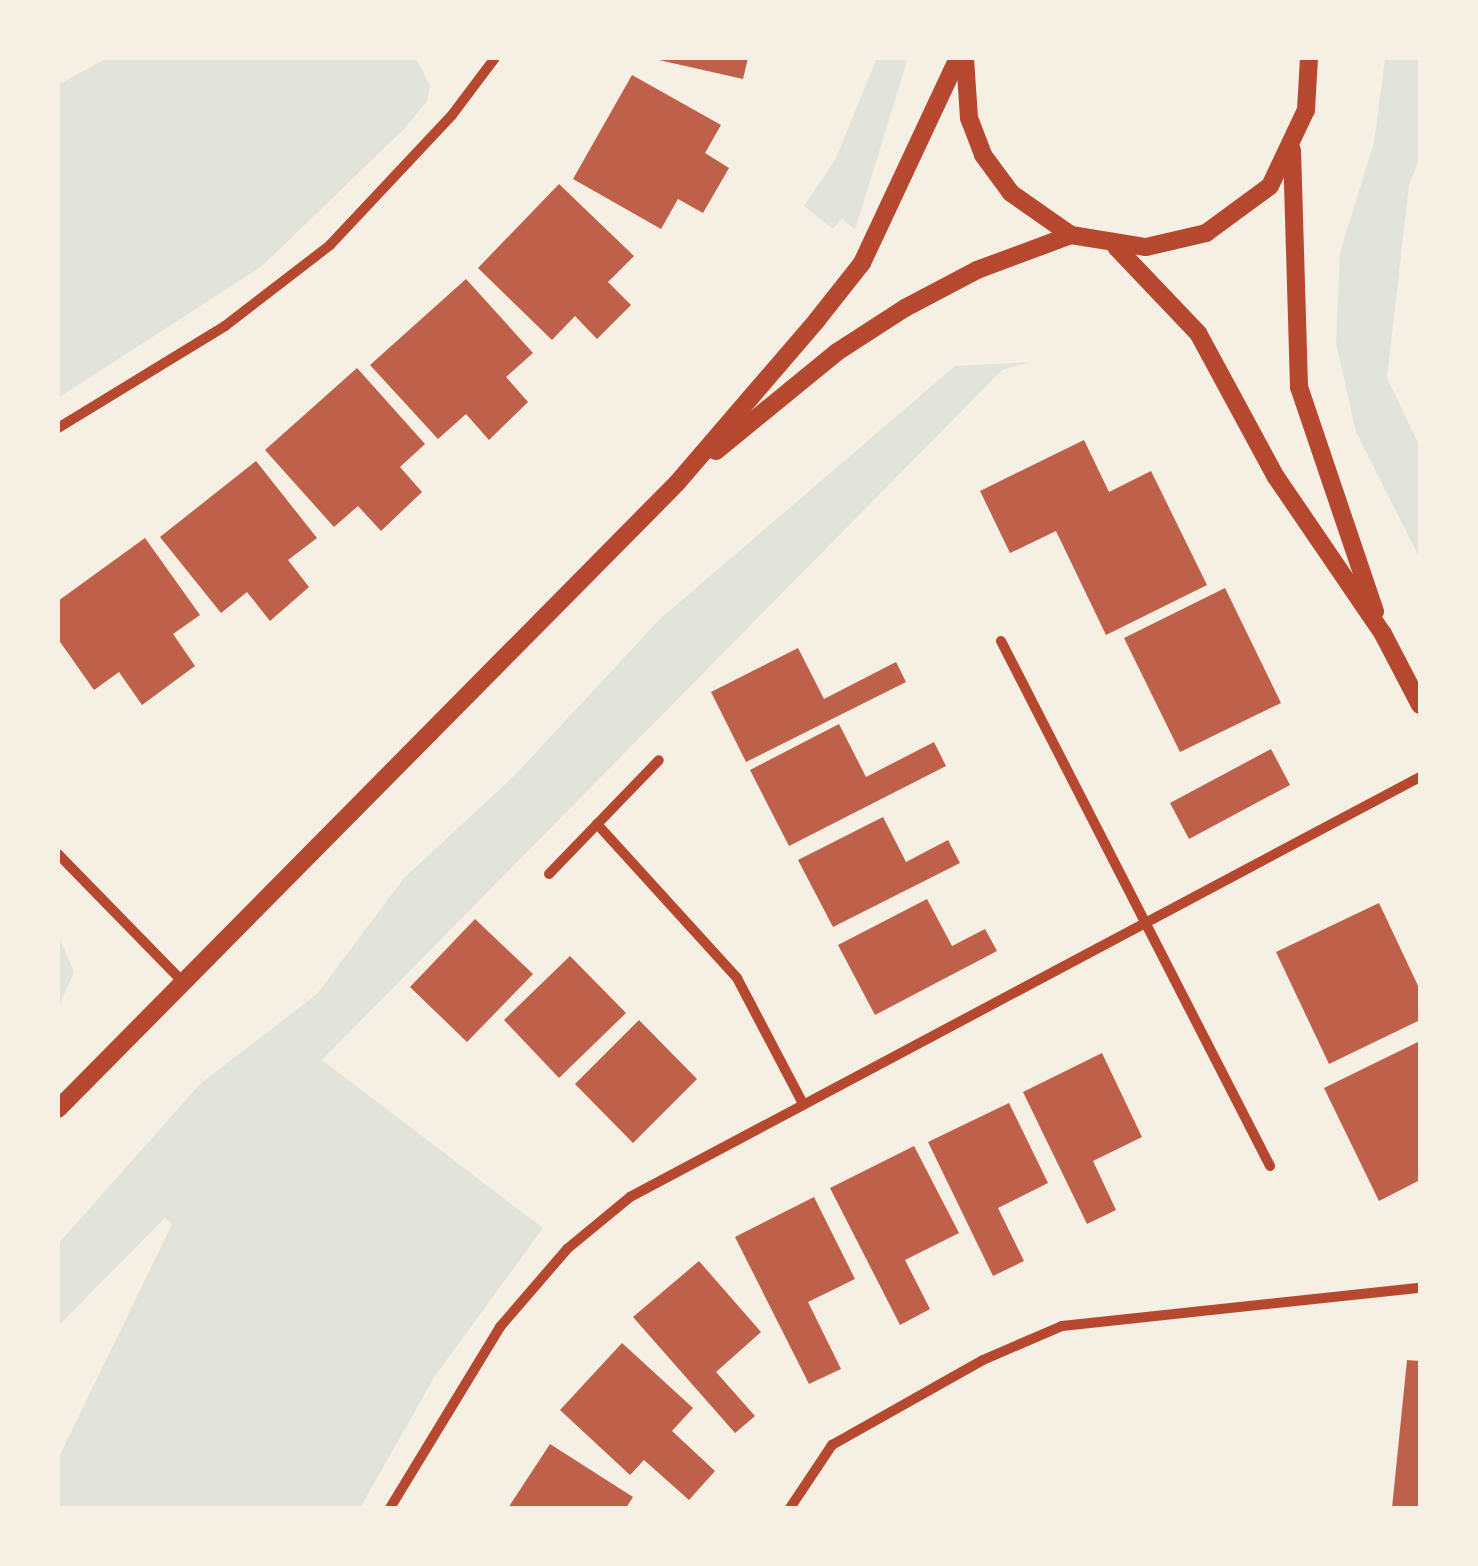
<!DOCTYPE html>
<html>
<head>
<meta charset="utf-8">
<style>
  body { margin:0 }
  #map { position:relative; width:1478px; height:1566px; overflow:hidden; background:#f6efe4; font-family:Lora,serif }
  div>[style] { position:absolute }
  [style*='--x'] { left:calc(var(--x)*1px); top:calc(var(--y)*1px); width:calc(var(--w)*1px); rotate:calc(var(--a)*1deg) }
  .green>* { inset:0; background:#e2e4dc }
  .building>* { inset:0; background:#bf614a }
  .minor>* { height:10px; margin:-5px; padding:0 5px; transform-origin:5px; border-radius:5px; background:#b5482f }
  .tertiary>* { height:18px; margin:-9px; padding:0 9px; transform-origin:9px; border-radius:9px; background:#b5482f }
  span { translate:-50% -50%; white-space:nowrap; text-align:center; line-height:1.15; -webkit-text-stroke:10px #f6efe4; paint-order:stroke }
  .frame { position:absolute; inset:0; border:60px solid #f6efe4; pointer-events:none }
</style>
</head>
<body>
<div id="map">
  <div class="green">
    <div style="clip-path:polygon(107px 58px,416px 58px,430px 86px,427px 101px,406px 127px,262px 266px,58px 398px,58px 85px)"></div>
    <div style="clip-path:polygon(877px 58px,908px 58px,855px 230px,842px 218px,833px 229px,804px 206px,835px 160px)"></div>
    <div style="clip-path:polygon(1385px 58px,1420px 58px,1420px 158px,1409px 185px,1387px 378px,1420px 447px,1420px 559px,1356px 432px,1336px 343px,1340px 252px,1374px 143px)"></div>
    <div style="clip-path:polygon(1030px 362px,1002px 370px,322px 1060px,543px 1228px,435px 1376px,360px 1508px,58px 1508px,58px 1459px,172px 1224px,165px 1218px,58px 1326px,58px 1244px,200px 1084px,317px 994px,404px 878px,515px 775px,660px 619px,955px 366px)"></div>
    <div style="clip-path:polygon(58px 935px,74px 972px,58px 1008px)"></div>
  </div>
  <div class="building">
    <div style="clip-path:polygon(650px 58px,748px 58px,743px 79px)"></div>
    <div style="clip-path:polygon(632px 75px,721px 125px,705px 153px,729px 168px,703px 213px,678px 199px,661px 229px,573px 179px)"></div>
    <div style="clip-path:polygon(559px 184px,634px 256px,608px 282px,631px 305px,597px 339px,575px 316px,552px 340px,478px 268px)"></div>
    <div style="clip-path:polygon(466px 279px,533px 353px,506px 377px,528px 402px,489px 440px,466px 414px,438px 439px,370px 365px)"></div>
    <div style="clip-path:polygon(357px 368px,425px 444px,400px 467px,422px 492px,381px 531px,358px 506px,334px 527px,265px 450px)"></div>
    <div style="clip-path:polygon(1084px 440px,1109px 492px,1151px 471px,1207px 585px,1106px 635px,1056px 531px,1010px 553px,980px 491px)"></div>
    <div style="clip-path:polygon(256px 461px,317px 538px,288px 560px,309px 587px,270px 621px,247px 592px,221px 613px,160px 537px)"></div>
    <div style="clip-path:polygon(145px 538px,200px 615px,173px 634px,195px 666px,142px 705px,119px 672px,94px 690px,58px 639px,58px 601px)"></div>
    <div style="clip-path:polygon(1225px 588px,1281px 703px,1180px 752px,1124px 638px)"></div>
    <div style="clip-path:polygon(798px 648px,824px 699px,896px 662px,906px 682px,746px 762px,711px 692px)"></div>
    <div style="clip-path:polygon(839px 724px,866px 777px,934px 742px,946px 766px,789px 846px,750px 770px)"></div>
    <div style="clip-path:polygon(1271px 749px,1290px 785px,1189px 839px,1170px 803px)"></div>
    <div style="clip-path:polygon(883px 817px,906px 862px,948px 840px,960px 863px,833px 927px,798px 860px)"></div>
    <div style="clip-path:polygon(927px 899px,952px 946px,985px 929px,997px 951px,875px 1015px,838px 945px)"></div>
    <div style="clip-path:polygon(1379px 903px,1420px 990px,1420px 1020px,1329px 1064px,1276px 952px)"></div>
    <div style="clip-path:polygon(475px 919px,533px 974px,467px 1042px,410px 987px)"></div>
    <div style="clip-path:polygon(570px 956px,626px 1013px,559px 1078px,504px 1020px)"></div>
    <div style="clip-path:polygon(639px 1020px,697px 1079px,633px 1143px,575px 1084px)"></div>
    <div style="clip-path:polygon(1420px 1041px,1420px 1180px,1379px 1201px,1324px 1088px)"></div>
    <div style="clip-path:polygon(1102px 1053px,1142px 1137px,1093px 1161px,1116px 1210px,1087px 1224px,1023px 1092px)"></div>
    <div style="clip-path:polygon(1009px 1103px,1048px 1183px,998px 1208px,1024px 1261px,993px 1276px,928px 1142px)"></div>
    <div style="clip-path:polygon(914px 1146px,959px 1233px,905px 1260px,930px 1309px,900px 1325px,830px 1188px)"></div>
    <div style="clip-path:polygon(814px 1197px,855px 1279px,808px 1302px,841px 1369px,809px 1384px,735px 1237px)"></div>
    <div style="clip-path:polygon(699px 1261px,761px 1332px,716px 1372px,755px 1416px,735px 1433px,633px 1317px)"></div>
    <div style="clip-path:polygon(622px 1343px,693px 1408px,672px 1431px,715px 1471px,689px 1500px,644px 1460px,630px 1475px,560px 1410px)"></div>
    <div style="clip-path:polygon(1407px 1360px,1420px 1361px,1420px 1508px,1392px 1508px)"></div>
    <div style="clip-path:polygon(550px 1444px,633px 1497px,626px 1508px,508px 1508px)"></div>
  </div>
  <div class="minor">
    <div style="--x:58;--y:428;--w:196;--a:-31.4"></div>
    <div style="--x:225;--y:326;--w:133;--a:-37.6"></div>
    <div style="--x:330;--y:245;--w:178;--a:-46.8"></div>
    <div style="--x:452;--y:115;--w:71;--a:-53"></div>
    <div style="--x:1001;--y:641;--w:590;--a:62.87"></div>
    <div style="--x:597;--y:824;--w:208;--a:47.7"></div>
    <div style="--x:737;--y:978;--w:140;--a:62.3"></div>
    <div style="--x:58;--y:854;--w:180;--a:45.7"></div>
    <div style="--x:549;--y:874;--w:158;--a:-46"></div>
    <div style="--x:390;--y:1508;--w:212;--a:-58.7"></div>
    <div style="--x:500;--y:1327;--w:103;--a:-49.3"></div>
    <div style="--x:567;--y:1249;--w:82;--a:-39.5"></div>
    <div style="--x:630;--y:1197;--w:895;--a:-28"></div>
    <div style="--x:790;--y:1508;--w:76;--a:-56.3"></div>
    <div style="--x:832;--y:1445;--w:173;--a:-29.4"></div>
    <div style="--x:983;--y:1360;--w:86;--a:-23.3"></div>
    <div style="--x:1062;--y:1326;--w:360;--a:-6.1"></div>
  </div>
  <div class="tertiary">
    <div style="--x:965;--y:58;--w:60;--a:86.2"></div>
    <div style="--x:969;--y:118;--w:40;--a:69"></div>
    <div style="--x:983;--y:155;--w:47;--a:53.6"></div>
    <div style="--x:1011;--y:193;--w:73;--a:35"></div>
    <div style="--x:1071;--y:235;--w:76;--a:9.1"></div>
    <div style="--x:1146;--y:247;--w:62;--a:-13.1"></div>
    <div style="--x:1206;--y:233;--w:79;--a:-36.3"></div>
    <div style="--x:1270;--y:186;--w:84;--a:-64.7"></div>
    <div style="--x:1306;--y:110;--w:52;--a:-86.7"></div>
    <div style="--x:1292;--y:150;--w:237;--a:88.3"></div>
    <div style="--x:1299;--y:387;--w:237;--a:71.3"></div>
    <div style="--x:1116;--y:247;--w:119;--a:46.4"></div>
    <div style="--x:1198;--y:333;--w:164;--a:61.6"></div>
    <div style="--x:1276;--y:477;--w:190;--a:55.7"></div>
    <div style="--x:1383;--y:634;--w:80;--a:62.5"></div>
    <div style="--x:716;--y:451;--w:156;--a:-39.3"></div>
    <div style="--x:837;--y:352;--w:81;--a:-32.9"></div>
    <div style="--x:905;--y:308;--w:81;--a:-27.8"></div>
    <div style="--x:977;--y:270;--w:100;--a:-20.4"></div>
    <div style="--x:58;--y:1109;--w:880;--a:-45.32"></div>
    <div style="--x:677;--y:483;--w:215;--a:-49.3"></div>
    <div style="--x:817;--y:320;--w:73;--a:-51.7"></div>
    <div style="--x:862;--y:263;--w:226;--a:-64.9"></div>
  </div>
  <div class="frame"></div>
</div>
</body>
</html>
